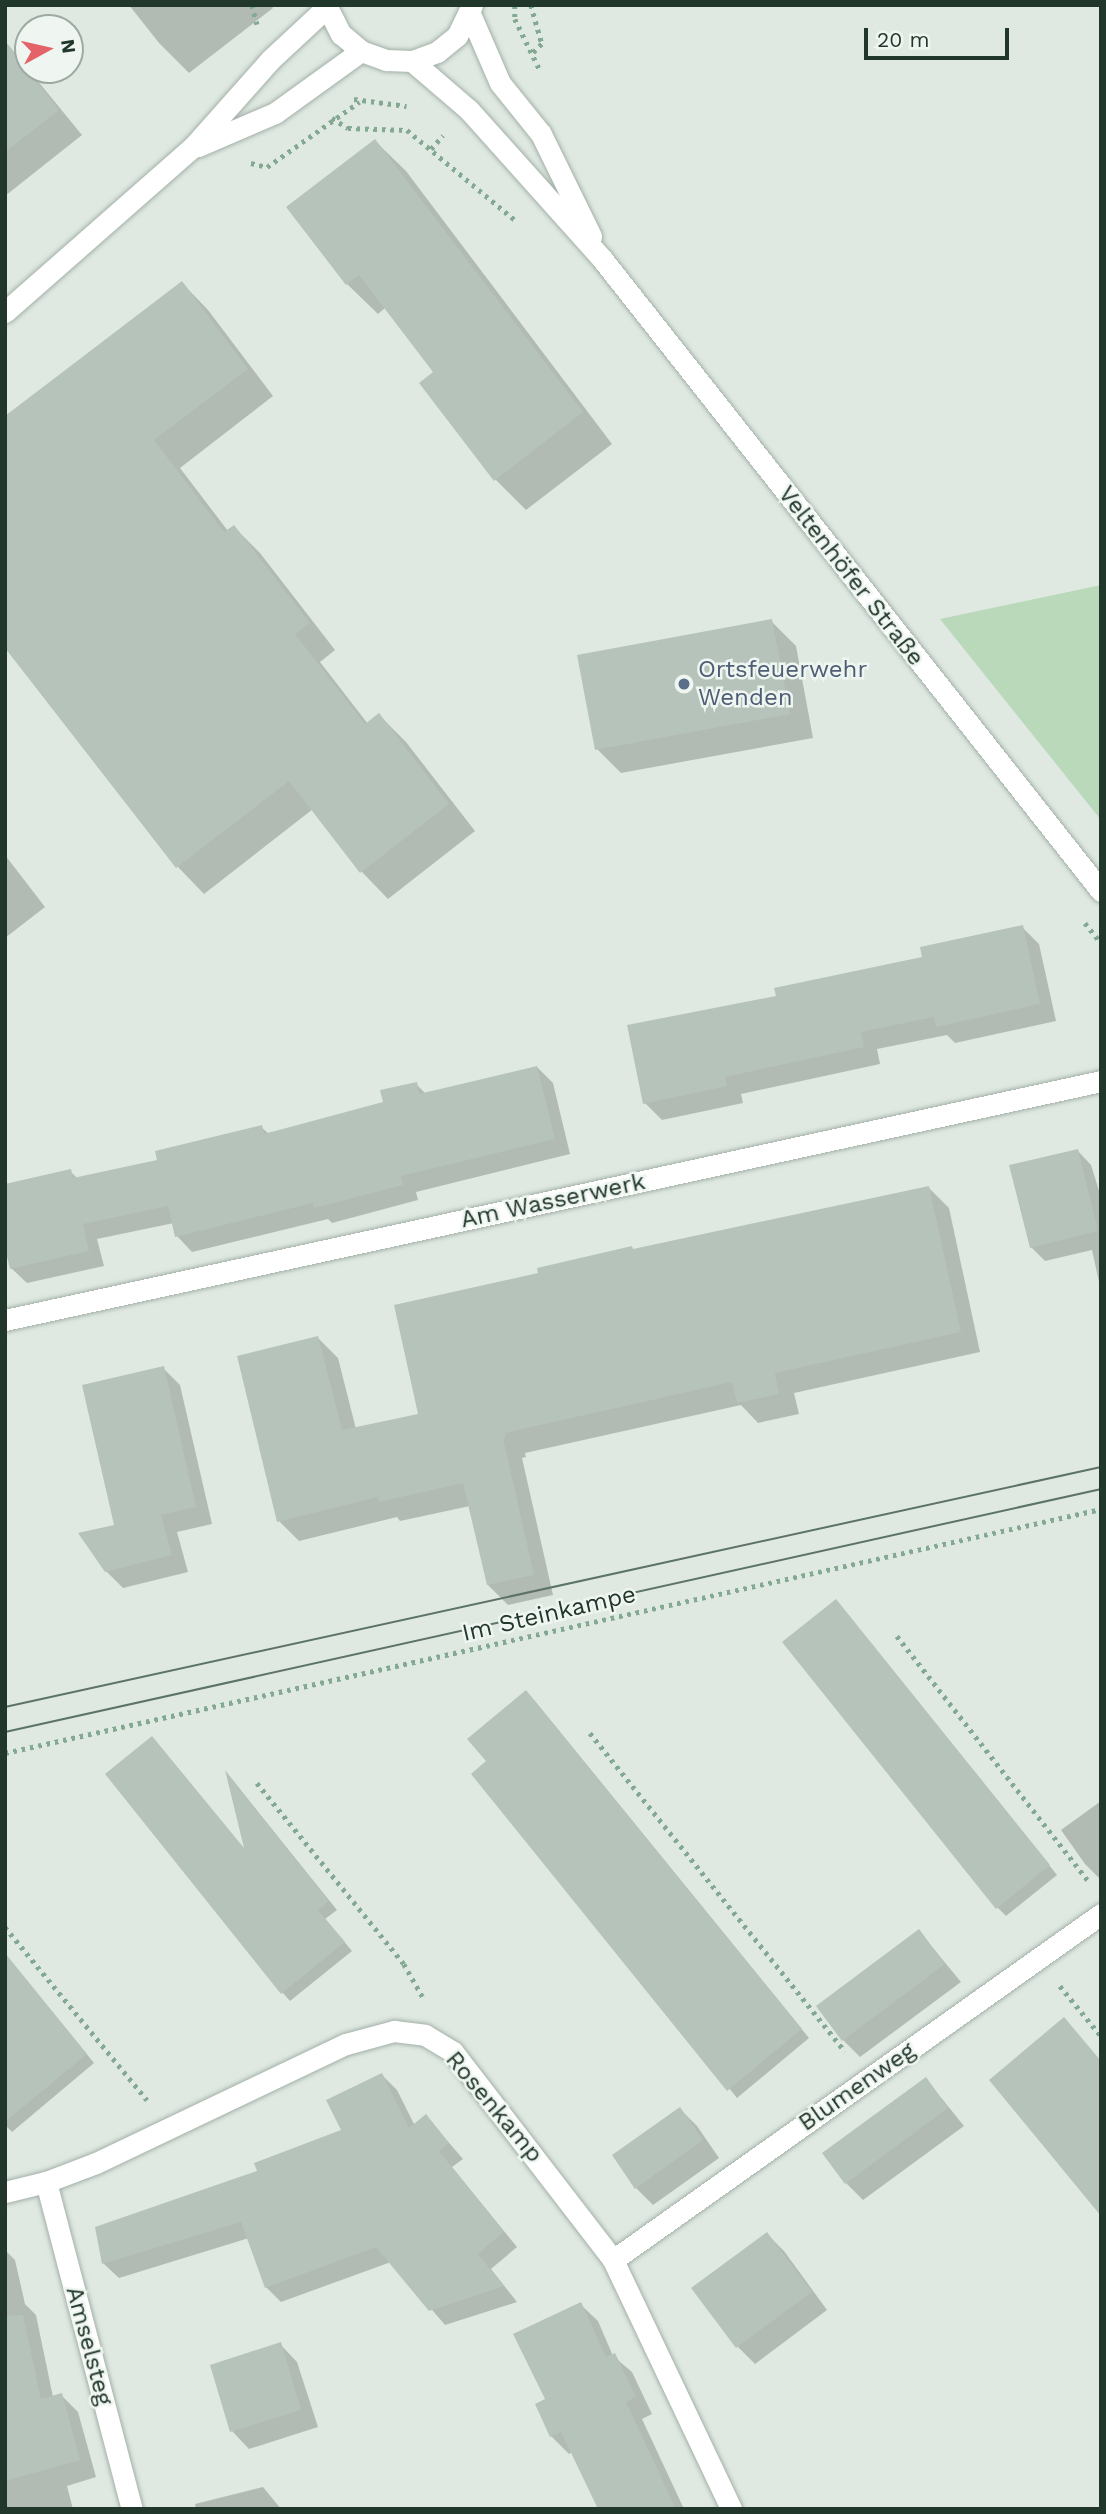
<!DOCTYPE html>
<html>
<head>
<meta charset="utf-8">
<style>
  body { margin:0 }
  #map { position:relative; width:1106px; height:2514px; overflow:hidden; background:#dfe9e2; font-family:"Work Sans",sans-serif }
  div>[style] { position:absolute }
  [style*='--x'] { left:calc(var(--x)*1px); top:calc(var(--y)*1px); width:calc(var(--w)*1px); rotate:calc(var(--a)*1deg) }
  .green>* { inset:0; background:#bad8ba }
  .shadow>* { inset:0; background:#0003 }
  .building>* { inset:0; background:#b5c3ba }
  .path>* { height:4.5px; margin-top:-2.25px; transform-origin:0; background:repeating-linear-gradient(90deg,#83a992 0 3.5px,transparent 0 8.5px) }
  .roads { filter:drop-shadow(0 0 2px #a3b0a7) drop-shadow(0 0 2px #a3b0a7) }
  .minor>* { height:21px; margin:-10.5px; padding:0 10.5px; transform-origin:10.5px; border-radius:10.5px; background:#fff }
  .tram>* { height:2px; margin:-1px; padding:0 1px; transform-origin:1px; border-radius:1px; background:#5c7366 }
  .dots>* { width:19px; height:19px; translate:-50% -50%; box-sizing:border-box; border:4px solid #eff6f1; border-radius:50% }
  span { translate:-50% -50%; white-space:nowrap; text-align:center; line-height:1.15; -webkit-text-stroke:5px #eff6f1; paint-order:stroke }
  .street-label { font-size:24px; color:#22372b }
  .service-label { font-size:24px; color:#4e5e75 }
  .left { translate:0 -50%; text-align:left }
  .frame { position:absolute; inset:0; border:7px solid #22372b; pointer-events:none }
  .north { position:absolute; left:14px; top:14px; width:70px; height:70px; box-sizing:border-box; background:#eff6f1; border:2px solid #9daaa2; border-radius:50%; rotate:82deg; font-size:19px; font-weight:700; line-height:28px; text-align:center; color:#22372b }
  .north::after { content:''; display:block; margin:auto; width:24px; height:32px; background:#e36368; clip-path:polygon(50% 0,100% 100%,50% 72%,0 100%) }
  .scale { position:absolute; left:864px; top:28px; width:145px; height:32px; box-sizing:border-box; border:4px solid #22372b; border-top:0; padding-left:9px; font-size:21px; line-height:24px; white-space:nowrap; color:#22372b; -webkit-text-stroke:5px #eff6f1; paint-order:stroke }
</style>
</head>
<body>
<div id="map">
  <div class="green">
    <div style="clip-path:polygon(1101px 585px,1101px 820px,940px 619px)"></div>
  </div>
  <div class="shadow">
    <div style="clip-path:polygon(129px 5px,271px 5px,273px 8px,189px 73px,159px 43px)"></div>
    <div style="clip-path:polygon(5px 41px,82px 135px,5px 196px)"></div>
    <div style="clip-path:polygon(375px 141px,406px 171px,612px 444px,526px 510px,496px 480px,422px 383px,436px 372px,386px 307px,378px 314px,347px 284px)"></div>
    <div style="clip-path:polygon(182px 283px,208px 310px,273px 396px,180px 468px,228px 531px,234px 527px,260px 553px,335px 650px,320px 662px,368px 724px,379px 715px,406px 742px,475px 831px,388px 899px,362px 872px,313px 809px,204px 894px,178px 867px,32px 679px)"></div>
    <div style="clip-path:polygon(771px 621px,796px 646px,813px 738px,621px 773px,597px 749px)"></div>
    <div style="clip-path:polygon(5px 855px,45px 907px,5px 938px)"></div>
    <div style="clip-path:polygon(1022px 927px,1039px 944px,1056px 1021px,955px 1043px,947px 1035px,877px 1049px,880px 1064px,741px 1094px,743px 1103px,662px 1120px,645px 1103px,924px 958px)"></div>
    <div style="clip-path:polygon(537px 1067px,553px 1083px,570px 1154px,416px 1192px,418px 1200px,332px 1223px,328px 1219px,192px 1252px,177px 1236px,174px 1223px,97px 1239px,104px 1266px,27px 1283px,11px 1268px,70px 1171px,78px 1179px,159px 1162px,261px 1127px,269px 1134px,385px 1103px,416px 1084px,426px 1094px)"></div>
    <div style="clip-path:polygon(1077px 1150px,1091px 1165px,1101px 1197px,1101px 1291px,1092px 1250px,1045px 1261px,1031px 1247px)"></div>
    <div style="clip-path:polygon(929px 1188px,949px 1208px,980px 1352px,794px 1393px,799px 1414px,758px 1423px,741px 1405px,525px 1453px,526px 1457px,522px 1458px,553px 1595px,508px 1605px,488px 1585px,470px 1506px,400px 1521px,397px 1517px,299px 1541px,279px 1521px,318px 1338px,338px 1358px,356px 1429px,420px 1415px,540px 1274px,634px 1250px)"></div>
    <div style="clip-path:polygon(163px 1368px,180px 1385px,212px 1524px,177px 1532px,188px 1572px,123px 1588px,106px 1571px)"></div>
    <div style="clip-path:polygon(844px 1610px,1057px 1875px,1006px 1916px,997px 1907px)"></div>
    <div style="clip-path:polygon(534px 1700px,809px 2038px,737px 2098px,474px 1774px,488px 1762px)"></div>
    <div style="clip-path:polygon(233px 1781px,337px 1910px,325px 1919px,352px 1951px,290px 2001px,282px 1992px,246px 1852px)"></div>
    <div style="clip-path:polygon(1101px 1801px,1101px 1880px,1085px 1864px,1061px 1830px)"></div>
    <div style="clip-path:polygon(919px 1931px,961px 1982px,860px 2057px,843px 2040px)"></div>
    <div style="clip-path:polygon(5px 1955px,94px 2063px,12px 2132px,5px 2125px)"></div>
    <div style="clip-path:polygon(382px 2075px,397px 2090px,415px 2126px,426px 2116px,463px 2159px,452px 2167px,517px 2247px,491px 2269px,517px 2302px,445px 2325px,391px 2262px,281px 2302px,266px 2287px,249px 2238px,119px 2278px,104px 2264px,97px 2228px,259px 2172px,344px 2131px)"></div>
    <div style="clip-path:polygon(926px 2079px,964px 2126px,863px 2200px,846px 2183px)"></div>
    <div style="clip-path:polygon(680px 2109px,697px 2126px,719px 2158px,653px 2205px,636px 2188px)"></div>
    <div style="clip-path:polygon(767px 2234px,784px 2251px,827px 2310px,755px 2364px,738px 2347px,694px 2289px)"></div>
    <div style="clip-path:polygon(5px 2250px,15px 2260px,25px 2304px,36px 2315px,53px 2397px,61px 2395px,78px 2412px,96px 2477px,67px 2486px,73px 2509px,7px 2509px,5px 2503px)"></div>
    <div style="clip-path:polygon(580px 2304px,598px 2321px,613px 2356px,632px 2372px,652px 2414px,642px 2419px,684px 2509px,600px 2509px,572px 2452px,569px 2454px,551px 2436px,537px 2405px,547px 2400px)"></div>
    <div style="clip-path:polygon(280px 2344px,297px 2362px,318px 2427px,249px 2449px,232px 2431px,212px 2366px)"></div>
    <div style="clip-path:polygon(263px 2487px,281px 2509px,196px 2509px,195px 2504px)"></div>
  </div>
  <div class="building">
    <div style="clip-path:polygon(5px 41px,59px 110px,5px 152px)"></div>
    <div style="clip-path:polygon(375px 139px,583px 412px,494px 481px,419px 383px,433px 372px,359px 275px,346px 285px,286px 207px)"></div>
    <div style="clip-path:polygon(182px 281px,248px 369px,154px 440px,224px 532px,234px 525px,310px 623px,295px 634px,365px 724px,379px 713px,449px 804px,360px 873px,289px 781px,176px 868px,5px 648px,5px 416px)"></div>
    <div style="clip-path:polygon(772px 619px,790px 714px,595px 750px,577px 655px)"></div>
    <div style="clip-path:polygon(1023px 925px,1040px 1004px,936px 1027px,934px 1017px,861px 1032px,864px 1047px,725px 1077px,727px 1086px,643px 1104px,627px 1025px,776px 996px,774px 988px,922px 957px,920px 947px)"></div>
    <div style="clip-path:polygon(537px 1066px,555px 1139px,401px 1176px,403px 1185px,314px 1208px,313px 1203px,175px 1237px,168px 1206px,83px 1224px,89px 1251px,10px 1269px,5px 1248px,5px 1184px,71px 1169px,73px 1178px,157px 1160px,155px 1151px,262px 1125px,264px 1134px,383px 1102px,380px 1090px,417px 1082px,419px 1094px)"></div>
    <div style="clip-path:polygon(1078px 1149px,1098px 1231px,1030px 1248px,1009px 1165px)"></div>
    <div style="clip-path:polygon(929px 1186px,961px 1332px,775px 1373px,779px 1394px,737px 1403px,732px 1382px,505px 1433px,506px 1437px,503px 1438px,534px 1575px,487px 1585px,463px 1483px,379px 1502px,378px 1497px,277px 1522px,237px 1356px,318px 1336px,342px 1430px,418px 1414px,394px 1305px,538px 1273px,537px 1268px,632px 1246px,633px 1249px)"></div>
    <div style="clip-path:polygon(164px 1366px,196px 1507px,161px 1515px,172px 1555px,105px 1572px,78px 1533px,114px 1525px,82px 1385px)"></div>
    <div style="clip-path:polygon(836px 1599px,1050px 1865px,996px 1909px,782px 1642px)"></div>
    <div style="clip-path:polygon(526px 1690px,802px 2029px,727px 2091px,471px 1774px,486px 1761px,467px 1739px)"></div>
    <div style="clip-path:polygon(152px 1736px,244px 1848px,225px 1770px,329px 1901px,318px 1910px,345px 1942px,281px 1994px,105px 1774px)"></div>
    <div style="clip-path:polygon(919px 1929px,945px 1964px,842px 2041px,816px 2006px)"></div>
    <div style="clip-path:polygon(5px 1953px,87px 2054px,5px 2122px)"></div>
    <div style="clip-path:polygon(1064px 2017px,1101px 2061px,1101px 2216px,989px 2080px)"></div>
    <div style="clip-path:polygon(382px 2073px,409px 2128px,426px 2114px,449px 2143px,439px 2151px,504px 2232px,478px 2254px,504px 2286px,429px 2311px,376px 2247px,265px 2288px,241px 2222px,102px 2264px,95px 2227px,257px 2171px,254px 2163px,341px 2130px,326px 2100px)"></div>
    <div style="clip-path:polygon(926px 2077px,948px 2108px,845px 2184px,822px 2153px)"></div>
    <div style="clip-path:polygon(680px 2107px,703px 2140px,635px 2189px,612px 2155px)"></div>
    <div style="clip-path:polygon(767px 2232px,812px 2292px,736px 2348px,691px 2288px)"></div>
    <div style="clip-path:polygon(581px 2302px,606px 2357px,615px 2353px,636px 2397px,626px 2402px,676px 2509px,598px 2509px,561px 2432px,550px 2437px,535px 2404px,545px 2399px,513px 2334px)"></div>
    <div style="clip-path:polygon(23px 2315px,41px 2399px,62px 2393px,80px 2460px,5px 2481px,5px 2316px)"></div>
    <div style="clip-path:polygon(281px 2342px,301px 2410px,230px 2432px,210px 2365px)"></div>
  </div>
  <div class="path">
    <div style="--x:252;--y:5;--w:20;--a:75"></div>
    <div style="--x:515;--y:5;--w:14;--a:90"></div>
    <div style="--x:515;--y:19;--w:59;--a:63.9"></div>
    <div style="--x:531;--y:5;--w:41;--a:74.2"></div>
    <div style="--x:542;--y:44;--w:14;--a:135"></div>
    <div style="--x:354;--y:99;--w:53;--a:7.5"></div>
    <div style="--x:332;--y:118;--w:19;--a:32"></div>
    <div style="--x:348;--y:128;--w:59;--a:1.9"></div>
    <div style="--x:407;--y:130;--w:141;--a:39.8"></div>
    <div style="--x:431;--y:149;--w:18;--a:-49"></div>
    <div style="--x:251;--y:163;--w:16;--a:14"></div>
    <div style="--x:267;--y:167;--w:113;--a:-35.2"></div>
    <div style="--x:1085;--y:923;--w:26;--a:51"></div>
    <div style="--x:897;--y:1636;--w:312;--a:52"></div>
    <div style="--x:590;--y:1733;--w:408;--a:51.3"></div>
    <div style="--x:5;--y:1753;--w:1123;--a:-12.55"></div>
    <div style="--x:257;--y:1783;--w:233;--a:50.9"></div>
    <div style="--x:404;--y:1964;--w:40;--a:60.3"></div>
    <div style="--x:5;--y:1927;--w:224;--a:50.6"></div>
    <div style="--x:1060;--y:1986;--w:65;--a:50.6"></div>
  </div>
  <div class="roads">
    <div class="minor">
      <div style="--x:326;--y:5;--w:33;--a:63"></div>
      <div style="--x:341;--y:34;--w:26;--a:40"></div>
      <div style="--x:361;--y:51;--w:27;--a:20"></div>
      <div style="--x:386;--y:60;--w:26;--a:2"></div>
      <div style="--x:412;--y:61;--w:27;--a:-20"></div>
      <div style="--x:437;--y:52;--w:26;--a:-39"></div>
      <div style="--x:457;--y:36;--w:34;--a:-64"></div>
      <div style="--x:470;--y:14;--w:75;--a:66.5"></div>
      <div style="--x:500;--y:83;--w:65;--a:51.2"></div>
      <div style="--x:541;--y:134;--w:114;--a:63.9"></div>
      <div style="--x:412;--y:61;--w:75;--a:40.7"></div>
      <div style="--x:469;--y:110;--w:201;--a:48.2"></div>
      <div style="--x:603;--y:260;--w:804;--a:51.72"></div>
      <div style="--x:198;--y:146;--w:84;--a:-23.2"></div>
      <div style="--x:275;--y:113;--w:106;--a:-35.8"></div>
      <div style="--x:5;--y:312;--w:249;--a:-41.3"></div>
      <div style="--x:192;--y:148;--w:118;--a:-48.4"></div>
      <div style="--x:270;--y:60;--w:76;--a:-42.9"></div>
      <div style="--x:5;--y:1320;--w:1122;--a:-12.3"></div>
      <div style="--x:46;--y:2182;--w:338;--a:75.3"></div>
      <div style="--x:5;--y:2192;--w:42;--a:-13.7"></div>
      <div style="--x:46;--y:2182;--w:53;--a:-20.8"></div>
      <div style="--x:96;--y:2163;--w:277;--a:-25.5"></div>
      <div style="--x:346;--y:2044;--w:50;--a:-15.2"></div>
      <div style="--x:394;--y:2031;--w:31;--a:7"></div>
      <div style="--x:425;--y:2035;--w:33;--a:31"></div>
      <div style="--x:453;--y:2052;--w:262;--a:52.4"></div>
      <div style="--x:613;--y:2260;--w:276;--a:64.6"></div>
      <div style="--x:613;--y:2260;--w:598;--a:-35.34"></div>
    </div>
  </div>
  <div class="tram">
    <div style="--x:5;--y:1707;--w:1122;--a:-12.35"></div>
    <div style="--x:5;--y:1732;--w:1123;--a:-12.5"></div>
  </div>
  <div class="dots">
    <div style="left:684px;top:684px;background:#5c6f8a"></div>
  </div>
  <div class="street-label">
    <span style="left:851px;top:576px;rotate:52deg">Veltenhöfer Straße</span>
    <span style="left:553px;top:1201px;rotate:-12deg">Am Wasserwerk</span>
    <span style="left:549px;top:1614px;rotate:-13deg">Im Steinkampe</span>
    <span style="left:857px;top:2087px;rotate:-35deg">Blumenweg</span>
    <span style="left:494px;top:2107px;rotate:50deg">Rosenkamp</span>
    <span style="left:89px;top:2346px;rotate:75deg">Amselsteg</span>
  </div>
  <div class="service-label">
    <span class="left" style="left:698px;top:684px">Ortsfeuerwehr<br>Wenden</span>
  </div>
  <div class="frame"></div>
  <div class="north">N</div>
  <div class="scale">20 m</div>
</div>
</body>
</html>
